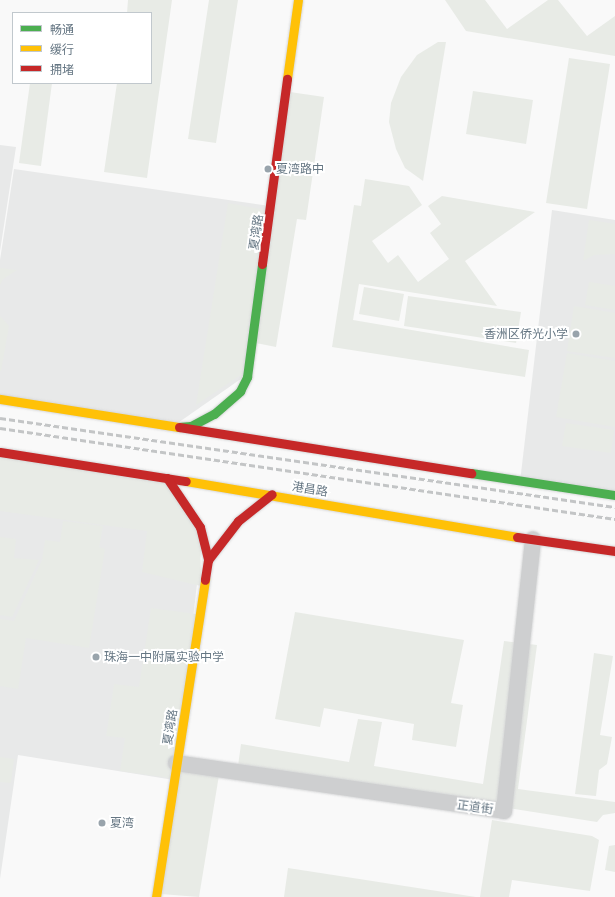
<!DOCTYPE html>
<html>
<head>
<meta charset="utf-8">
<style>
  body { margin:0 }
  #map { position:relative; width:615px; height:897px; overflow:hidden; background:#f9f9f9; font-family:Ubuntu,"Noto Sans SC",sans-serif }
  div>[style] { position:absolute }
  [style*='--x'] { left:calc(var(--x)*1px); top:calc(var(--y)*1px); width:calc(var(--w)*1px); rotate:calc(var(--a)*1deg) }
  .built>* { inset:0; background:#e8e9e9 }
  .green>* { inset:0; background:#e8ebe6 }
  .roads { filter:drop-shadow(0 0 1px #d5d6d7) drop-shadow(0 0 1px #d5d6d7) }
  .street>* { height:16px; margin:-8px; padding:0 8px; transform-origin:8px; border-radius:8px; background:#cecfd0 }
  .fast>* { height:9px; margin:-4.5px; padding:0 4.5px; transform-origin:4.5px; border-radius:4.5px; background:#4caf50 }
  .slow>* { height:9px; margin:-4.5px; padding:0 4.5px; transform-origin:4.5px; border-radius:4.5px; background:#ffc107 }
  .jam>* { height:9px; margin:-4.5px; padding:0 4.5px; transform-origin:4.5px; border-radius:4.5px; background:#c62828 }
  .rail>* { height:3px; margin-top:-1.5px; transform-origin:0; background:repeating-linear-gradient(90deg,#c3c5c6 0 6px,transparent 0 9px) }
  .dots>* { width:11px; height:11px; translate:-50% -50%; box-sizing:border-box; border:2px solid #fff; border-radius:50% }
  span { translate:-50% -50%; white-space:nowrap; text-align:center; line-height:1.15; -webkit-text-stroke:4px #fff; paint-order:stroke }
  .poi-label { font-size:12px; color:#657683 }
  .left { translate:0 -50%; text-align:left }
  .right { translate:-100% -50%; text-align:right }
  .street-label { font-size:12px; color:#657683 }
  .legend { position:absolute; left:12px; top:12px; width:140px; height:72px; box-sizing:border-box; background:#fff; border:1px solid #c1c8cd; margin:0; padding:5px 7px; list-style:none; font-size:12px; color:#657683 }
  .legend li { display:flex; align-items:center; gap:8px; height:20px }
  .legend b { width:20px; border:1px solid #c1c8cd }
</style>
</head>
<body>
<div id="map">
  <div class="built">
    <div style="clip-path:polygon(0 145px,16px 147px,0 251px)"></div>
    <div style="clip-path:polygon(14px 169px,270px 206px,245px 376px,175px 425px,0 396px,0 260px)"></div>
    <div style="clip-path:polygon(552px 210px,615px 220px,615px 495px,520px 482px)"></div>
    <div style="clip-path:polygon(0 452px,203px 533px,174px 780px,18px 755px,0 879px)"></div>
  </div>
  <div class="green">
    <div style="clip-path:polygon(128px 0,172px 0,147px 178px,104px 172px,117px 83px,151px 83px,151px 13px,127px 13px)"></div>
    <div style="clip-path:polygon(209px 0,238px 0,216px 143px,188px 139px)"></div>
    <div style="clip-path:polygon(445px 0,485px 0,507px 29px,548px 0,558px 0,587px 36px,615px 16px,615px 56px,466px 31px)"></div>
    <div style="clip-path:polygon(438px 42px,446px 42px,423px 181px,405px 168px,396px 149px,389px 122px,391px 103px,401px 77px,417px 55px)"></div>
    <div style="clip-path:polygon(569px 58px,610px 64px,587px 209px,546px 203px)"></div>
    <div style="clip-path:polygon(30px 83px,52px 83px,41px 166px,19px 163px)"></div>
    <div style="clip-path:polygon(473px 91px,533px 100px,526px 144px,466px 134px)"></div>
    <div style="clip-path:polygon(290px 92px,324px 97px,306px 220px,297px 219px,276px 347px,256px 343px)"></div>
    <div style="clip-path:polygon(365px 179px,409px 186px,422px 205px,372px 241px,388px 263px,398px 255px,418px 282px,449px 259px,430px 233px,441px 224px,428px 206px,442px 196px,535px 212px,465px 261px,497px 306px,359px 284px,353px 320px,529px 350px,525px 377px,332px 347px,354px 205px,361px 206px)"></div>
    <div style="clip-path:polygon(228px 203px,266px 210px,242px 374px,196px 405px)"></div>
    <div style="clip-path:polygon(589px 220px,615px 224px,615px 254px,594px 255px,583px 261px)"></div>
    <div style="clip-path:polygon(0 268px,17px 270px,3px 279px,0 285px)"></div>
    <div style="clip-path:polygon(589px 282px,615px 286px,615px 310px,585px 305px)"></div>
    <div style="clip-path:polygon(364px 287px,404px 294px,399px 321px,359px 314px)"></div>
    <div style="clip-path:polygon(408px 296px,521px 312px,516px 343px,404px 326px)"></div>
    <div style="clip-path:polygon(574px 306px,615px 313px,615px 358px,567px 351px)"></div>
    <div style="clip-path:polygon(0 316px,9px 326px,1px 371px,0 371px)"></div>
    <div style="clip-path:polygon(567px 353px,615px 361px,615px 427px,556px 417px)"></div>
    <div style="clip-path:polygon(566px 423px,614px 430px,611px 453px,562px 446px)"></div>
    <div style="clip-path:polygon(0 457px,165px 481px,200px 534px,201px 586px,142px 572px,147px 531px,0 511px)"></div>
    <div style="clip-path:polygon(63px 521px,103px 526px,99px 547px,105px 549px,89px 648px,26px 638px,18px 689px,0 686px,0 619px,14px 621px,42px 560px,45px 540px,60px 542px)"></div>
    <div style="clip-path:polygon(0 537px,16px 539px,14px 558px,39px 560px,12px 617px,0 615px)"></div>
    <div style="clip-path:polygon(151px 608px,196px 614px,170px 778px,120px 771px,125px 738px,106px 736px,114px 684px,139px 687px)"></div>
    <div style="clip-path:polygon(295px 612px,464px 640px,451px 703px,463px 705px,456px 747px,412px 740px,414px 724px,324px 708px,320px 727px,275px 719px)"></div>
    <div style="clip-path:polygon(504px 641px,537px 645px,518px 789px,615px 802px,615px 813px,603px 815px,597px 822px,238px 766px,241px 744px,349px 762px,358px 719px,382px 722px,374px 766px,483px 784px)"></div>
    <div style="clip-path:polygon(594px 653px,613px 656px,600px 735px,612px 737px,607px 764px,599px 770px,596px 796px,575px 794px)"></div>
    <div style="clip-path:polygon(0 757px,14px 759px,11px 783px,0 782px)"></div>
    <div style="clip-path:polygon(181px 769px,219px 775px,199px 897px,161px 894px)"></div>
    <div style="clip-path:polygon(492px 820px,592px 836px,599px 840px,590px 891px,512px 880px,509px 897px,480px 897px)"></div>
    <div style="clip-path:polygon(615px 845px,615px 872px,605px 870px,609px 846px)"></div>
    <div style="clip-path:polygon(288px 868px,476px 897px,284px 897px)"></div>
  </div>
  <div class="roads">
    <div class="street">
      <div style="--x:176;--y:763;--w:331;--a:8.3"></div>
      <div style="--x:504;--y:811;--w:273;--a:-83.9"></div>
    </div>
    <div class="fast">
      <div style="--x:178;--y:427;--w:13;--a:-4"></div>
      <div style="--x:191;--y:426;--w:26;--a:-28"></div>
      <div style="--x:214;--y:414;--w:35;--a:-41"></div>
      <div style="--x:240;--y:391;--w:16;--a:-63"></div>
      <div style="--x:247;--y:377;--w:114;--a:-82.4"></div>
      <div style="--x:471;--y:473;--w:146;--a:8.7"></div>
    </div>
    <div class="slow">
      <div style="--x:287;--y:79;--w:80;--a:-82.1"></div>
      <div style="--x:0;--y:399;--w:181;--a:8.9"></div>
      <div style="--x:186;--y:481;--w:336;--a:9.6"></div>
      <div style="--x:156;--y:897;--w:321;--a:-81.2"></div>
    </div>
    <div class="jam">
      <div style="--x:262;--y:264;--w:187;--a:-82.3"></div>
      <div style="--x:179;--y:427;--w:296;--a:9"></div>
      <div style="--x:0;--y:452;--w:188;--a:8.9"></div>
      <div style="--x:167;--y:478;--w:59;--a:56"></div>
      <div style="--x:200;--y:527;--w:34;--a:76"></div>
      <div style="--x:208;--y:560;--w:20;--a:99"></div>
      <div style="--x:517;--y:537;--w:99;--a:8.1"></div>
      <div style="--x:208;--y:560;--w:49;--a:-52.4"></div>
      <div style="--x:238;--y:521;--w:43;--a:-38.5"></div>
    </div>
  </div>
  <div class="rail">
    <div style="--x:0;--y:418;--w:621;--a:8.23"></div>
    <div style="--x:0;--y:428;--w:622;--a:8.42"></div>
  </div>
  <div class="dots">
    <div style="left:268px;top:169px;background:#99a4ac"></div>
    <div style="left:576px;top:334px;background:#99a4ac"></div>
    <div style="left:96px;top:657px;background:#99a4ac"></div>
    <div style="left:102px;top:823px;background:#99a4ac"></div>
  </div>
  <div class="poi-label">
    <span class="left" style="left:276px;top:169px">夏湾路中</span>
    <span class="right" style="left:568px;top:334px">香洲区侨光小学</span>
    <span class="left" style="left:104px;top:657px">珠海一中附属实验中学</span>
    <span class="left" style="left:110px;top:823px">夏湾</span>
  </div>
  <div class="street-label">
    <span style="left:256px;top:232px;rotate:-82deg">夏湾路</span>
    <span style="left:310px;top:489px;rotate:10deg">港昌路</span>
    <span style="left:170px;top:727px;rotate:-81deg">夏湾路</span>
    <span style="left:475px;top:807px;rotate:8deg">正道街</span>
  </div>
  <ul class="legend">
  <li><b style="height:5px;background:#4caf50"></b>畅通</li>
  <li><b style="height:5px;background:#ffc107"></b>缓行</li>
  <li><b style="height:5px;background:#c62828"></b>拥堵</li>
  </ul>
</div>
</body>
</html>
